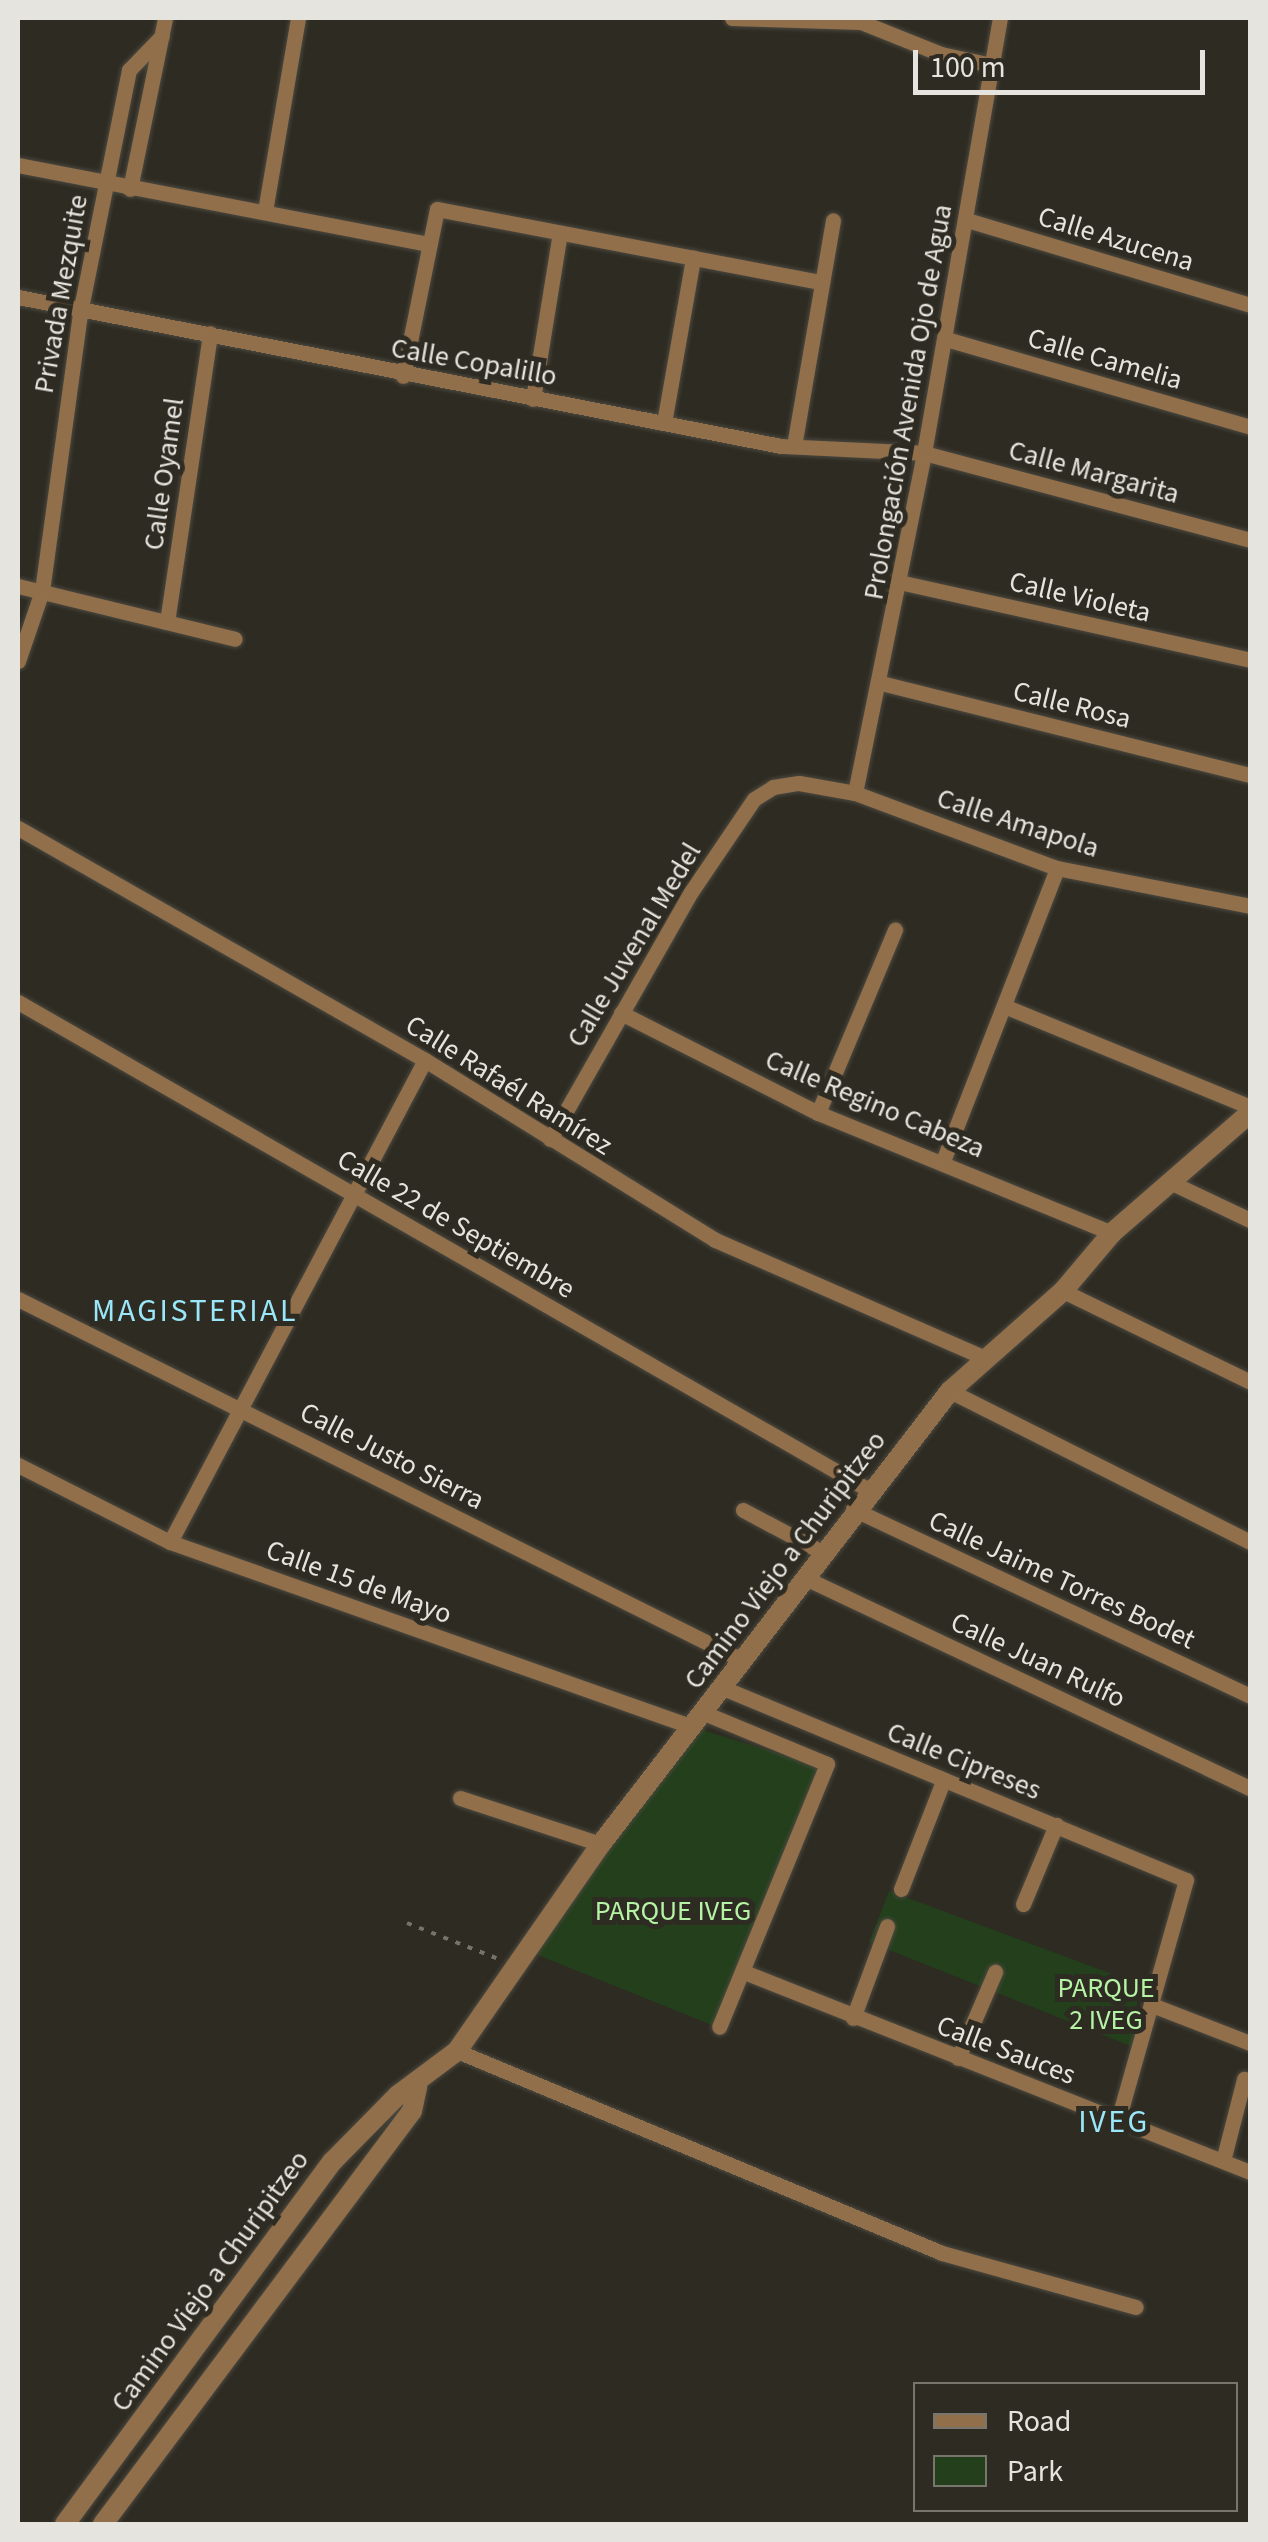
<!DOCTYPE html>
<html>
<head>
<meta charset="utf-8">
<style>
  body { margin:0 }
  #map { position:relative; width:1268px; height:2542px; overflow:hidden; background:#2e2b22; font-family:"Source Sans 3",sans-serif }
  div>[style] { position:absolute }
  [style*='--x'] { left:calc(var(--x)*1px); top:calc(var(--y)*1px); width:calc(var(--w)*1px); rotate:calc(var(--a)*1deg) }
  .green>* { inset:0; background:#233f1b }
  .path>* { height:4px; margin-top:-2px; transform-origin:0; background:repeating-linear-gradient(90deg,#76736b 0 5px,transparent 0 13px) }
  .roads { filter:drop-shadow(0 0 2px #4b4940) drop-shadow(0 0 2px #4b4940) }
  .minor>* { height:15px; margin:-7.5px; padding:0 7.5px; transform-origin:7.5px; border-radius:7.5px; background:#926f4b }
  .tertiary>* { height:20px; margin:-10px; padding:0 10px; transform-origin:10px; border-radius:10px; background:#926f4b }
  span { translate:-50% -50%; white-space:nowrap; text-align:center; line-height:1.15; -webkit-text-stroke:10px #2e2b22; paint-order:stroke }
  .street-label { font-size:28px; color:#e6e4de }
  .park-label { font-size:28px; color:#b5f3a5 }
  .quarter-label { font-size:32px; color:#9ae7fa; letter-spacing:2.5px }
  .frame { position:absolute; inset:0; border:20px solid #e6e4de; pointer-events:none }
  .legend { position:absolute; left:913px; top:2382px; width:325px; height:130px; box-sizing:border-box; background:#2e2b22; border:2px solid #78756d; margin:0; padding:12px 18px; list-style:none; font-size:30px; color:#e6e4de }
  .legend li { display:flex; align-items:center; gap:20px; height:50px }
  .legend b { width:50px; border:2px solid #78756d }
  .scale { position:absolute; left:913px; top:50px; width:292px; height:45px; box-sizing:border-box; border:5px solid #e6e4de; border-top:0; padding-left:12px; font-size:30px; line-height:35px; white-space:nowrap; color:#e6e4de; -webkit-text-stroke:8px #2e2b22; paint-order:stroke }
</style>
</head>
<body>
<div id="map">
  <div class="green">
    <div style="clip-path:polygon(693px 1727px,829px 1769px,724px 2030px,528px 1951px)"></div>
    <div style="clip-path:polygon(889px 1891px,1139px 1984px,1133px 2047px,869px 1942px)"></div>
  </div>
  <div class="path">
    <div style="--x:407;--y:1923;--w:96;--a:21.5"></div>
  </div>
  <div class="roads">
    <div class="minor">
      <div style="--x:732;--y:18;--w:129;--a:1.8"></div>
      <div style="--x:861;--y:22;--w:86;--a:21.8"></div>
      <div style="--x:941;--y:54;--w:52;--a:12.2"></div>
      <div style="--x:18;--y:165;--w:419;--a:10.9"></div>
      <div style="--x:130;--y:189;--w:175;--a:-78.4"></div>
      <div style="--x:265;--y:211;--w:196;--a:-80.3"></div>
      <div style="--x:967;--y:220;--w:295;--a:16.7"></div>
      <div style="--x:18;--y:297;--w:777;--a:11.05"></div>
      <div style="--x:781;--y:446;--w:143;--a:2.8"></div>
      <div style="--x:924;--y:453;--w:337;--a:14.9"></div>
      <div style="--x:946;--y:339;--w:316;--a:16.1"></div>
      <div style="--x:403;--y:376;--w:170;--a:-78.5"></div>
      <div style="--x:437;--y:209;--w:391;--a:10.8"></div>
      <div style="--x:533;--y:399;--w:168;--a:-80.8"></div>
      <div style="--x:664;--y:423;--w:168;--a:-80"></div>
      <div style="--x:794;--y:446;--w:229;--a:-80.2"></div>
      <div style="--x:899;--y:582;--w:360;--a:12.5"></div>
      <div style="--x:18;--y:586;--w:223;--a:13.7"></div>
      <div style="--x:167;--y:622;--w:292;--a:-81.5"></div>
      <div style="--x:18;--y:661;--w:74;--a:-71.1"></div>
      <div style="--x:42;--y:591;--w:286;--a:-82.2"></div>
      <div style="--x:81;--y:308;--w:243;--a:-78.6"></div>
      <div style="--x:129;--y:70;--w:47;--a:-45.9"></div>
      <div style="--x:881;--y:683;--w:380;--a:14"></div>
      <div style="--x:855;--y:793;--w:347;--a:-78.5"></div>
      <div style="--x:924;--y:453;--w:442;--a:-80.1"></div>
      <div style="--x:18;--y:828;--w:468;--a:29.7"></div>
      <div style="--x:425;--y:1060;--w:341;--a:31.8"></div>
      <div style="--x:715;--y:1240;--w:297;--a:23.6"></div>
      <div style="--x:18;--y:1002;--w:981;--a:29.83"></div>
      <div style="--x:1004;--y:1006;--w:266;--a:22.3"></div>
      <div style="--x:621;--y:1013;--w:221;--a:26.9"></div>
      <div style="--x:818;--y:1113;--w:318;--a:22.2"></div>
      <div style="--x:818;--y:1113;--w:199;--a:-67.2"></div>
      <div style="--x:550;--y:1139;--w:284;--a:-60.3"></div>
      <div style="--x:691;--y:892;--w:112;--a:-55.9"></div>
      <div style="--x:754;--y:799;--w:22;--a:-32"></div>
      <div style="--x:773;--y:787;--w:26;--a:-9"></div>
      <div style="--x:799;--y:783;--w:57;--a:10.1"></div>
      <div style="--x:855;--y:793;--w:215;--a:20.4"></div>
      <div style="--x:1057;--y:868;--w:197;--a:11.1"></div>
      <div style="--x:943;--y:1161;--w:314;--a:-68.7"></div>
      <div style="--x:1172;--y:1183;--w:86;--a:25.4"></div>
      <div style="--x:1063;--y:1291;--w:208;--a:25.9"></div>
      <div style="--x:18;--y:1299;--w:809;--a:26.5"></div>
      <div style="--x:950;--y:1391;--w:336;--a:26.7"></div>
      <div style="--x:18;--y:1465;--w:170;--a:26.9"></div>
      <div style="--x:170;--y:1542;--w:555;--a:19.48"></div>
      <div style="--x:853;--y:1509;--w:439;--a:25.2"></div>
      <div style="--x:743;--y:1510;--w:89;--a:28"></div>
      <div style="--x:170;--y:1542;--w:545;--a:-62.12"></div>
      <div style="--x:803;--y:1577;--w:494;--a:25.3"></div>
      <div style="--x:723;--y:1688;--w:501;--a:22.52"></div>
      <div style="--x:1186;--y:1880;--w:250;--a:105.8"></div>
      <div style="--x:704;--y:1713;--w:133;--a:22.5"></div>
      <div style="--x:827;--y:1764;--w:284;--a:112.3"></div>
      <div style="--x:460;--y:1798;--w:148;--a:18.1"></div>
      <div style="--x:901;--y:1889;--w:116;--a:-68.7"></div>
      <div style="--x:1023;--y:1904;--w:86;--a:-67.3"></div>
      <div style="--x:744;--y:1972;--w:544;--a:21.57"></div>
      <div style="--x:1152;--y:2005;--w:105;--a:21.2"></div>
      <div style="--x:853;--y:2018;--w:98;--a:-69.7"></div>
      <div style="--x:457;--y:2051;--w:525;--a:22.61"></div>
      <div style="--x:942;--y:2253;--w:201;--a:15.6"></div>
      <div style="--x:958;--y:2058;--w:94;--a:-66.7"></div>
      <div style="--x:1223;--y:2161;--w:85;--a:-75.6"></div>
    </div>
    <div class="tertiary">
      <div style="--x:65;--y:2524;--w:450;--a:-53.6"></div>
      <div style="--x:332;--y:2162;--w:94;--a:-45.4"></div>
      <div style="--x:398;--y:2095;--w:74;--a:-36.7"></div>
      <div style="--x:457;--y:2051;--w:252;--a:-55.2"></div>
      <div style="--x:601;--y:1844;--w:572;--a:-52.39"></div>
      <div style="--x:950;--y:1391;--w:151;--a:-41.5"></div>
      <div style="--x:1063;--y:1291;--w:76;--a:-49.8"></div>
      <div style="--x:1112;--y:1233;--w:183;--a:-41"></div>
      <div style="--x:103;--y:2524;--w:516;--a:-53.2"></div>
      <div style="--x:412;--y:2111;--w:25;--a:-78"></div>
    </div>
  </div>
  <div class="street-label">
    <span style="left:1116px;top:239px;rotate:17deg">Calle Azucena</span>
    <span style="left:61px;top:294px;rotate:-80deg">Privada Mezquite</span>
    <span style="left:1105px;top:359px;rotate:16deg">Calle Camelia</span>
    <span style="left:474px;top:362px;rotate:10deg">Calle Copalillo</span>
    <span style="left:908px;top:402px;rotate:-80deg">Prolongación Avenida Ojo de Agua</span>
    <span style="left:1094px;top:472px;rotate:15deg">Calle Margarita</span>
    <span style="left:164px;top:474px;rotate:-82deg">Calle Oyamel</span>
    <span style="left:1080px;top:597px;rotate:13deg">Calle Violeta</span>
    <span style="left:1072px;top:705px;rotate:14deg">Calle Rosa</span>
    <span style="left:1018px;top:823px;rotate:18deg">Calle Amapola</span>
    <span style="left:634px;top:945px;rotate:-59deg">Calle Juvenal Medel</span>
    <span style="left:509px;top:1085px;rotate:32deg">Calle Rafaél Ramírez</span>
    <span style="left:875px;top:1104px;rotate:23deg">Calle Regino Cabeza</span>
    <span style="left:456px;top:1224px;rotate:30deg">Calle 22 de Septiembre</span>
    <span style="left:392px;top:1456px;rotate:27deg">Calle Justo Sierra</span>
    <span style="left:785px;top:1560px;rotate:-53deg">Camino Viejo a Churipitzeo</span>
    <span style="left:1062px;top:1580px;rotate:25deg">Calle Jaime Torres Bodet</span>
    <span style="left:359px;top:1582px;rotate:20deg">Calle 15 de Mayo</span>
    <span style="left:1038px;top:1660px;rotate:25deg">Calle Juan Rulfo</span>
    <span style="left:964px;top:1761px;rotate:22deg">Calle Cipreses</span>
    <span style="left:1006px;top:2050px;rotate:21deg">Calle Sauces</span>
    <span style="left:210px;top:2281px;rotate:-54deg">Camino Viejo a Churipitzeo</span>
  </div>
  <div class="park-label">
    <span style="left:673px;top:1911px">PARQUE IVEG</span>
    <span style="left:1106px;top:2004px">PARQUE<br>2 IVEG</span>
  </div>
  <div class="quarter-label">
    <span style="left:195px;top:1311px">MAGISTERIAL</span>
    <span style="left:1114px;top:2122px">IVEG</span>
  </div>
  <div class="frame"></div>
  <ul class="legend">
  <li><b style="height:12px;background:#926f4b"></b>Road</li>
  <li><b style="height:28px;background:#233f1b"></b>Park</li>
  </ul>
  <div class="scale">100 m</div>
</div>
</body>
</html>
